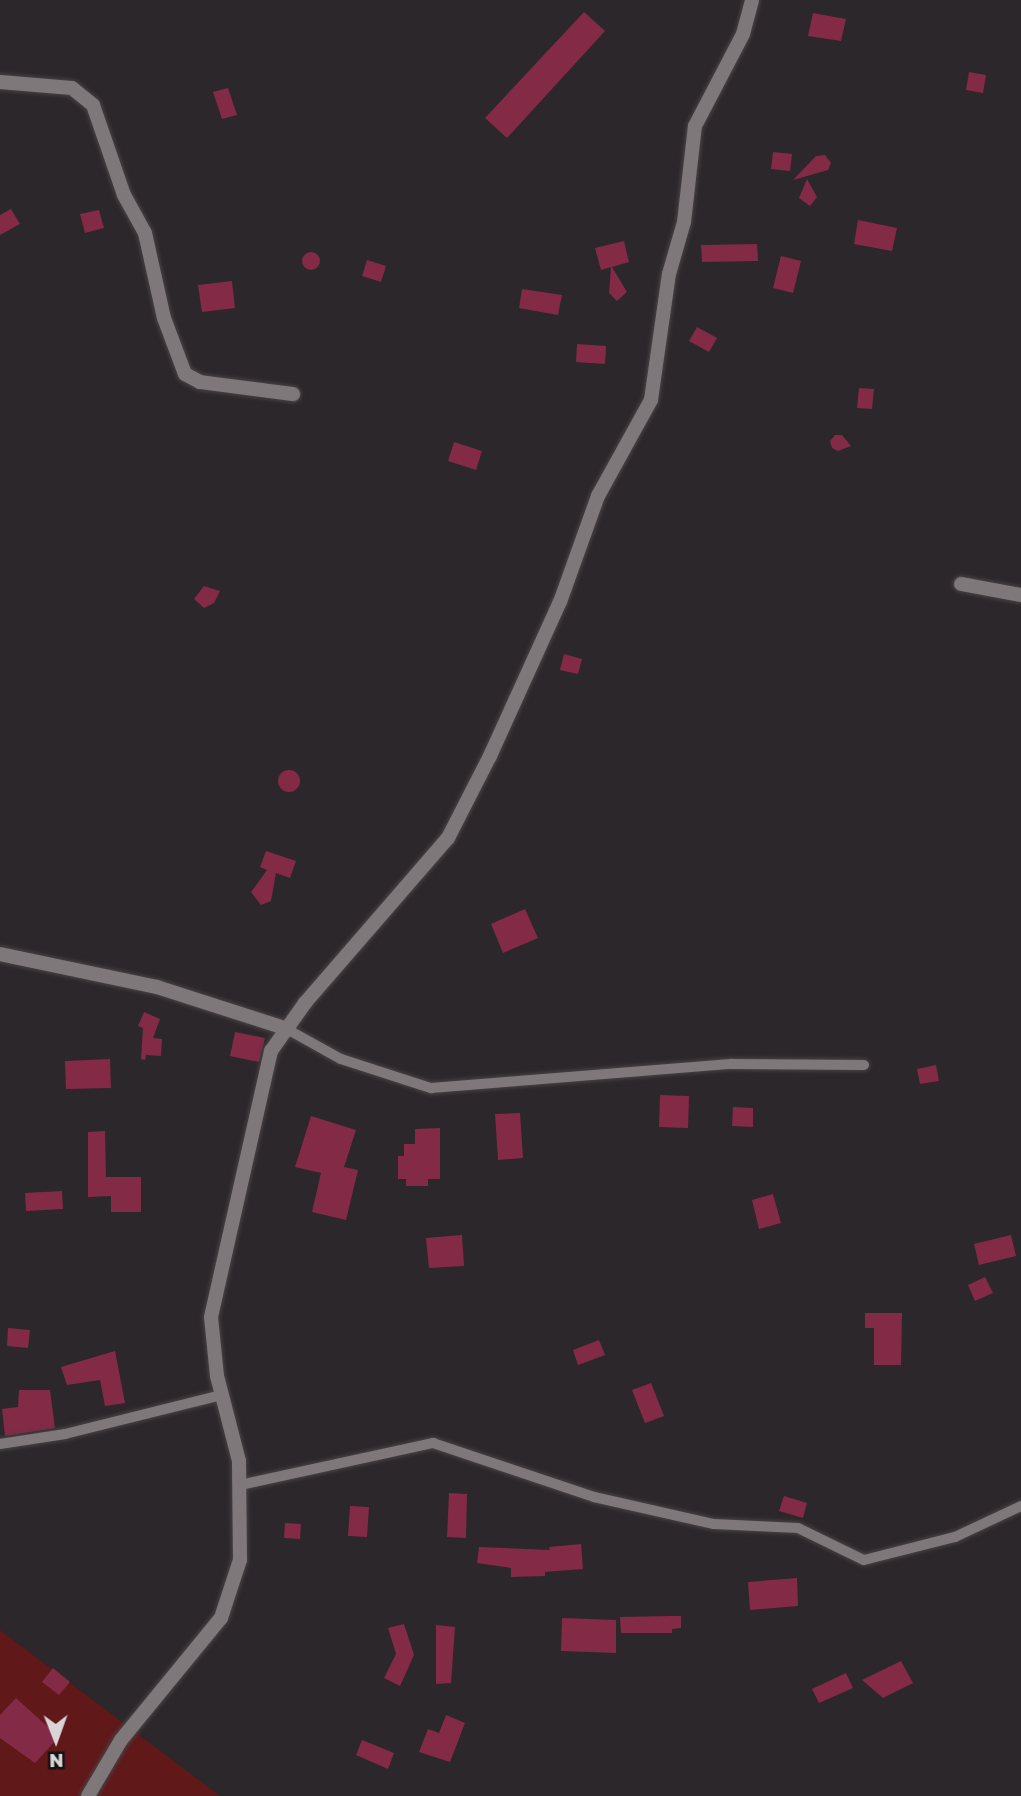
<!DOCTYPE html>
<html>
<head>
<meta charset="utf-8">
<style>
  body { margin:0 }
  #map { position:relative; width:1021px; height:1796px; overflow:hidden; background:#2c272a; font-family:"Golos Text",sans-serif }
  div>[style] { position:absolute }
  [style*='--x'] { left:calc(var(--x)*1px); top:calc(var(--y)*1px); width:calc(var(--w)*1px); rotate:calc(var(--a)*1deg) }
  .green>* { inset:0; background:#601819 }
  .building>* { inset:0; background:#832a47 }
  .round { border-radius:50% }
  .roads { filter:drop-shadow(0 0 2px #484345) drop-shadow(0 0 2px #484345) }
  .lane>* { height:10px; margin:-5px; padding:0 5px; transform-origin:5px; border-radius:5px; background:#7e787b }
  .street>* { height:14px; margin:-7px; padding:0 7px; transform-origin:7px; border-radius:7px; background:#7e787b }
  span { translate:-50% -50%; white-space:nowrap; text-align:center; line-height:1.15; -webkit-text-stroke:6px #131112; paint-order:stroke }
  .north { position:absolute; left:21px; top:1705px; width:70px; height:70px; -webkit-text-stroke:5px #131112; paint-order:stroke; rotate:179deg; font-size:19px; font-weight:700; line-height:28px; text-align:center; color:#d9d5d7 }
  .north::after { content:''; display:block; margin:auto; width:24px; height:32px; background:#d9d5d7; clip-path:polygon(50% 0,100% 100%,50% 72%,0 100%) }
</style>
</head>
<body>
<div id="map">
  <div class="green">
    <div style="clip-path:polygon(0 1630px,220px 1796px,0 1796px)"></div>
  </div>
  <div class="building">
    <div style="clip-path:polygon(584px 12px,605px 31px,507px 138px,485px 118px)"></div>
    <div style="clip-path:polygon(813px 13px,846px 19px,841px 41px,808px 36px)"></div>
    <div style="clip-path:polygon(969px 72px,986px 75px,983px 93px,966px 90px)"></div>
    <div style="clip-path:polygon(228px 88px,237px 115px,222px 119px,213px 92px)"></div>
    <div style="clip-path:polygon(773px 152px,792px 154px,790px 171px,771px 169px)"></div>
    <div style="clip-path:polygon(825px 155px,831px 163px,828px 170px,793px 180px,816px 156px)"></div>
    <div style="clip-path:polygon(807px 179px,817px 197px,810px 206px,799px 198px)"></div>
    <div style="clip-path:polygon(11px 209px,20px 224px,0 235px,0 215px)"></div>
    <div style="clip-path:polygon(99px 210px,104px 228px,85px 233px,80px 214px)"></div>
    <div style="clip-path:polygon(858px 220px,897px 228px,892px 251px,854px 244px)"></div>
    <div style="clip-path:polygon(624px 241px,629px 262px,612px 267px,627px 292px,617px 301px,609px 293px,611px 267px,601px 270px,595px 248px)"></div>
    <div style="clip-path:polygon(757px 244px,758px 261px,702px 262px,701px 245px)"></div>
    <div class="round" style="left:302px;top:252px;width:18px;height:18px"></div>
    <div style="clip-path:polygon(781px 256px,801px 261px,793px 293px,773px 288px)"></div>
    <div style="clip-path:polygon(367px 260px,386px 266px,381px 282px,362px 276px)"></div>
    <div style="clip-path:polygon(232px 281px,235px 308px,202px 312px,198px 285px)"></div>
    <div style="clip-path:polygon(522px 289px,562px 295px,558px 315px,519px 308px)"></div>
    <div style="clip-path:polygon(697px 327px,717px 338px,709px 352px,689px 341px)"></div>
    <div style="clip-path:polygon(577px 344px,606px 346px,605px 364px,576px 362px)"></div>
    <div style="clip-path:polygon(859px 388px,874px 389px,872px 409px,857px 408px)"></div>
    <div style="clip-path:polygon(835px 435px,842px 435px,851px 446px,838px 451px,832px 448px,830px 441px)"></div>
    <div style="clip-path:polygon(454px 442px,482px 451px,476px 470px,448px 461px)"></div>
    <div style="clip-path:polygon(204px 586px,220px 591px,214px 603px,204px 608px,194px 599px)"></div>
    <div style="clip-path:polygon(564px 654px,582px 659px,578px 674px,560px 670px)"></div>
    <div class="round" style="left:278px;top:770px;width:22px;height:22px"></div>
    <div style="clip-path:polygon(266px 851px,296px 861px,290px 878px,276px 873px,271px 901px,261px 905px,251px 892px,267px 870px,260px 867px)"></div>
    <div style="clip-path:polygon(525px 909px,538px 938px,503px 953px,491px 924px)"></div>
    <div style="clip-path:polygon(144px 1012px,160px 1019px,153px 1038px,162px 1039px,161px 1056px,146px 1055px,145px 1060px,141px 1059px,143px 1028px,138px 1026px)"></div>
    <div style="clip-path:polygon(235px 1032px,265px 1038px,259px 1062px,230px 1056px)"></div>
    <div style="clip-path:polygon(110px 1059px,111px 1088px,66px 1089px,65px 1061px)"></div>
    <div style="clip-path:polygon(936px 1065px,939px 1081px,920px 1084px,917px 1069px)"></div>
    <div style="clip-path:polygon(660px 1095px,689px 1096px,688px 1128px,659px 1127px)"></div>
    <div style="clip-path:polygon(733px 1107px,753px 1108px,753px 1127px,732px 1126px)"></div>
    <div style="clip-path:polygon(520px 1113px,523px 1158px,498px 1160px,495px 1114px)"></div>
    <div style="clip-path:polygon(311px 1116px,356px 1130px,344px 1167px,358px 1170px,346px 1220px,312px 1212px,321px 1173px,295px 1167px)"></div>
    <div style="clip-path:polygon(440px 1128px,440px 1179px,428px 1179px,428px 1186px,406px 1186px,406px 1179px,398px 1179px,398px 1156px,404px 1156px,404px 1144px,415px 1144px,415px 1129px)"></div>
    <div style="clip-path:polygon(105px 1131px,106px 1177px,141px 1177px,141px 1212px,111px 1212px,111px 1196px,88px 1197px,88px 1132px)"></div>
    <div style="clip-path:polygon(62px 1191px,63px 1209px,26px 1211px,25px 1193px)"></div>
    <div style="clip-path:polygon(773px 1194px,781px 1223px,759px 1229px,752px 1200px)"></div>
    <div style="clip-path:polygon(462px 1235px,464px 1266px,429px 1268px,426px 1238px)"></div>
    <div style="clip-path:polygon(1011px 1235px,1016px 1256px,979px 1265px,974px 1244px)"></div>
    <div style="clip-path:polygon(985px 1277px,993px 1293px,975px 1301px,968px 1285px)"></div>
    <div style="clip-path:polygon(865px 1313px,902px 1313px,901px 1365px,874px 1365px,874px 1328px,865px 1328px)"></div>
    <div style="clip-path:polygon(8px 1328px,30px 1330px,28px 1348px,7px 1346px)"></div>
    <div style="clip-path:polygon(599px 1340px,605px 1355px,578px 1365px,573px 1350px)"></div>
    <div style="clip-path:polygon(115px 1351px,125px 1403px,105px 1406px,100px 1380px,67px 1385px,61px 1367px)"></div>
    <div style="clip-path:polygon(651px 1383px,664px 1416px,645px 1423px,632px 1390px)"></div>
    <div style="clip-path:polygon(19px 1390px,50px 1390px,55px 1428px,5px 1436px,2px 1409px,18px 1407px)"></div>
    <div style="clip-path:polygon(449px 1493px,467px 1494px,466px 1538px,447px 1537px)"></div>
    <div style="clip-path:polygon(784px 1496px,807px 1503px,803px 1518px,779px 1511px)"></div>
    <div style="clip-path:polygon(350px 1506px,369px 1507px,367px 1537px,348px 1536px)"></div>
    <div style="clip-path:polygon(285px 1523px,301px 1524px,300px 1539px,284px 1538px)"></div>
    <div style="clip-path:polygon(581px 1544px,583px 1569px,545px 1572px,545px 1576px,511px 1577px,511px 1568px,477px 1563px,479px 1547px,550px 1550px,549px 1547px)"></div>
    <div style="clip-path:polygon(797px 1578px,798px 1606px,750px 1610px,748px 1582px)"></div>
    <div style="clip-path:polygon(672px 1616px,681px 1616px,681px 1628px,672px 1629px,672px 1633px,621px 1633px,620px 1617px)"></div>
    <div style="clip-path:polygon(562px 1618px,616px 1620px,616px 1653px,561px 1651px)"></div>
    <div style="clip-path:polygon(404px 1624px,414px 1655px,400px 1686px,384px 1678px,396px 1654px,388px 1628px)"></div>
    <div style="clip-path:polygon(436px 1625px,455px 1627px,451px 1683px,436px 1684px)"></div>
    <div style="clip-path:polygon(901px 1661px,913px 1683px,883px 1698px,862px 1680px)"></div>
    <div style="clip-path:polygon(53px 1668px,70px 1682px,59px 1695px,42px 1682px)"></div>
    <div style="clip-path:polygon(846px 1673px,853px 1688px,819px 1703px,812px 1689px)"></div>
    <div style="clip-path:polygon(16px 1698px,59px 1737px,35px 1763px,0 1738px,0 1715px)"></div>
    <div style="clip-path:polygon(446px 1715px,465px 1723px,450px 1762px,419px 1752px,428px 1729px,439px 1733px)"></div>
    <div style="clip-path:polygon(362px 1740px,394px 1753px,388px 1769px,356px 1755px)"></div>
  </div>
  <div class="roads">
    <div class="lane">
      <div style="--x:285;--y:1028;--w:64;--a:29"></div>
      <div style="--x:341;--y:1059;--w:95;--a:17.9"></div>
      <div style="--x:431;--y:1088;--w:301;--a:-4.6"></div>
      <div style="--x:731;--y:1064;--w:133;--a:0.4"></div>
      <div style="--x:0;--y:1444;--w:66;--a:-8.7"></div>
      <div style="--x:65;--y:1434;--w:162;--a:-14"></div>
      <div style="--x:240;--y:1485;--w:198;--a:-12.3"></div>
      <div style="--x:433;--y:1443;--w:170;--a:18.5"></div>
      <div style="--x:594;--y:1497;--w:123;--a:12.7"></div>
      <div style="--x:714;--y:1524;--w:84;--a:2.7"></div>
      <div style="--x:798;--y:1528;--w:73;--a:25.9"></div>
      <div style="--x:864;--y:1560;--w:94;--a:-14.2"></div>
      <div style="--x:955;--y:1537;--w:73;--a:-25.2"></div>
    </div>
    <div class="street">
      <div style="--x:0;--y:82;--w:72;--a:4.8"></div>
      <div style="--x:72;--y:88;--w:27;--a:39"></div>
      <div style="--x:93;--y:105;--w:95;--a:71"></div>
      <div style="--x:124;--y:195;--w:43;--a:61.1"></div>
      <div style="--x:145;--y:233;--w:87;--a:77.4"></div>
      <div style="--x:164;--y:318;--w:60;--a:69.4"></div>
      <div style="--x:185;--y:374;--w:17;--a:28"></div>
      <div style="--x:200;--y:382;--w:94;--a:7.4"></div>
      <div style="--x:961;--y:584;--w:61;--a:10.4"></div>
      <div style="--x:0;--y:954;--w:160;--a:11.9"></div>
      <div style="--x:157;--y:987;--w:134;--a:17.8"></div>
      <div style="--x:88;--y:1796;--w:65;--a:-59.5"></div>
      <div style="--x:121;--y:1740;--w:158;--a:-50.7"></div>
      <div style="--x:221;--y:1618;--w:61;--a:-71.9"></div>
      <div style="--x:240;--y:1560;--w:99;--a:-90.6"></div>
      <div style="--x:239;--y:1461;--w:88;--a:-104.5"></div>
      <div style="--x:217;--y:1376;--w:59;--a:-95.8"></div>
      <div style="--x:211;--y:1317;--w:273;--a:-77.3"></div>
      <div style="--x:271;--y:1051;--w:59;--a:-54.7"></div>
      <div style="--x:305;--y:1003;--w:218;--a:-49.1"></div>
      <div style="--x:448;--y:838;--w:92;--a:-62.9"></div>
      <div style="--x:490;--y:756;--w:169;--a:-65.6"></div>
      <div style="--x:560;--y:602;--w:113;--a:-70.3"></div>
      <div style="--x:598;--y:496;--w:110;--a:-61.1"></div>
      <div style="--x:651;--y:400;--w:127;--a:-81.9"></div>
      <div style="--x:669;--y:274;--w:54;--a:-73.9"></div>
      <div style="--x:684;--y:222;--w:97;--a:-83.5"></div>
      <div style="--x:695;--y:126;--w:104;--a:-62.4"></div>
      <div style="--x:743;--y:34;--w:35;--a:-75"></div>
    </div>
  </div>
  <div class="north">N</div>
</div>
</body>
</html>
